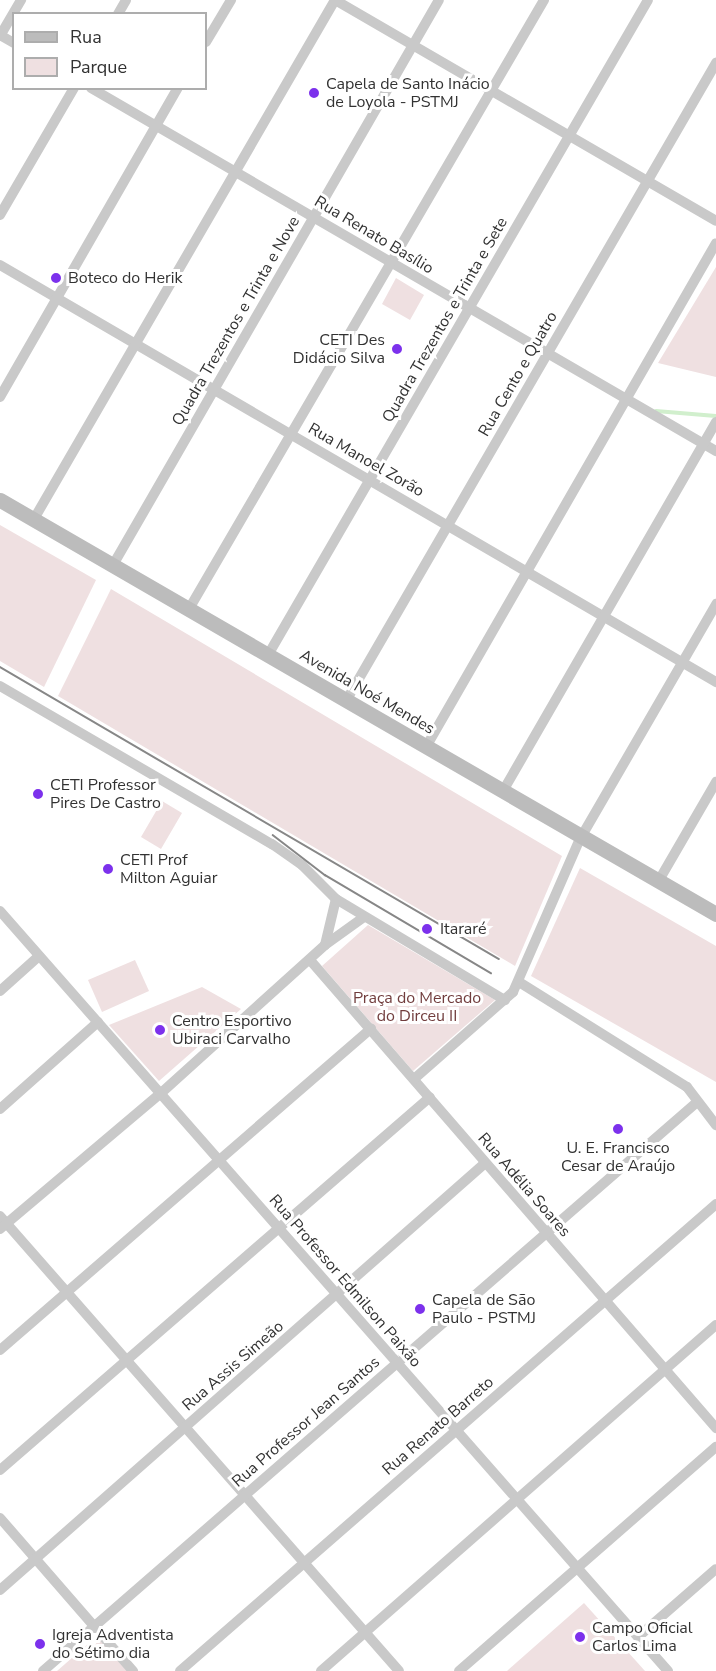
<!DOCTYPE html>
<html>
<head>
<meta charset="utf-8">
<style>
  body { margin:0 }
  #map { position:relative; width:716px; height:1671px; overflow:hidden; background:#fff; font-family:"Nunito Sans",sans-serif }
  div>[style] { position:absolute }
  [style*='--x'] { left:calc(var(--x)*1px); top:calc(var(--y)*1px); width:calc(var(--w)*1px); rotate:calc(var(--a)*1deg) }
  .green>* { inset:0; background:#efe0e1 }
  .stream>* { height:4px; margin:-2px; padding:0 2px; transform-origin:2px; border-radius:2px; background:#d1efcd }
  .minor>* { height:10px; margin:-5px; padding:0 5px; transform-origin:5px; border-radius:5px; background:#c9c9c9 }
  .secondary>* { height:15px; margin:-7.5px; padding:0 7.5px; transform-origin:7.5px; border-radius:7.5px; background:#bcbcbc }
  .tram>* { height:1.5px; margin:-0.75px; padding:0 0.75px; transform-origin:0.75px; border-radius:0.75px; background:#878787 }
  .dots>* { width:16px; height:16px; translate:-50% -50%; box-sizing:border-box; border:3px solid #fff; border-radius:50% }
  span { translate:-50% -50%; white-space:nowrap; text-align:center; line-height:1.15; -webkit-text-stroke:6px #fff; paint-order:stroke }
  .poi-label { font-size:16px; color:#323232 }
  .left { translate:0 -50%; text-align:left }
  .right { translate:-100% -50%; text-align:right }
  .street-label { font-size:16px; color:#323232 }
  .park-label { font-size:16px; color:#713d3d }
  .legend { position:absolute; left:12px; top:12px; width:195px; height:78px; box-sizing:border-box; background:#fff; border:2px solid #adadad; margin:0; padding:8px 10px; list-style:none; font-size:18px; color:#323232 }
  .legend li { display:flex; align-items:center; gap:12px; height:30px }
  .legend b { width:30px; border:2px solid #adadad }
</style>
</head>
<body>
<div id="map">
  <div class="green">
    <div style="clip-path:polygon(716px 267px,716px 377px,658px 363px)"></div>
    <div style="clip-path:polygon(396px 278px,424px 295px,410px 320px,382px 304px)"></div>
    <div style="clip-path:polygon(0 525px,96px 580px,44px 687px,0 661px)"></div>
    <div style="clip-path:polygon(111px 589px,562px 856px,515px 966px,58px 696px)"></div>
    <div style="clip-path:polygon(162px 801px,182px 813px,161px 849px,141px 837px)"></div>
    <div style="clip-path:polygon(580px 868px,716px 946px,716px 1082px,531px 976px)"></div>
    <div style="clip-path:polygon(368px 925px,495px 1000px,413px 1071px,322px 966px)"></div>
    <div style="clip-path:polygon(135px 960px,149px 991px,102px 1012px,88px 980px)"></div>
    <div style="clip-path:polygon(202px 987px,241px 1009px,159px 1081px,109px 1025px)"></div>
    <div style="clip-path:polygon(584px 1603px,645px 1671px,507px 1671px)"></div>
    <div style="clip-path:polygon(97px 1636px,127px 1671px,57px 1671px)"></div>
  </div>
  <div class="stream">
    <div style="--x:656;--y:411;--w:60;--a:4.8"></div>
  </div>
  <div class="minor">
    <div style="--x:335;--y:0;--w:440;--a:30.1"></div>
    <div style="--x:118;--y:14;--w:16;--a:-60"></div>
    <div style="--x:0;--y:35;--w:16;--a:30"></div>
    <div style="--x:0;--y:36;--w:42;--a:-59.7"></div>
    <div style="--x:206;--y:42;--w:49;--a:-59.2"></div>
    <div style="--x:91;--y:88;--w:723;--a:30.15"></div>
    <div style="--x:0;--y:215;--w:147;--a:-59.8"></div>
    <div style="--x:0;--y:265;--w:829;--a:30.22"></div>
    <div style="--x:0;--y:397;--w:357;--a:-60.1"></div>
    <div style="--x:34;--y:519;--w:600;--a:-59.89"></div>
    <div style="--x:113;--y:565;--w:652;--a:-60.02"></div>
    <div style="--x:189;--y:609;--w:705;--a:-59.76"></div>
    <div style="--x:268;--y:655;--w:757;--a:-59.88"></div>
    <div style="--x:0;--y:686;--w:315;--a:30.2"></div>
    <div style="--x:272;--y:844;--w:37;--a:35"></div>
    <div style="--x:302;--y:865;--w:48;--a:45"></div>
    <div style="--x:336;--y:899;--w:197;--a:30.9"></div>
    <div style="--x:346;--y:701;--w:738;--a:-59.89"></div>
    <div style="--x:426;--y:747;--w:581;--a:-60.08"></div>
    <div style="--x:503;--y:791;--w:426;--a:-60"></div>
    <div style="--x:658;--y:882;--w:116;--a:-59.9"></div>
    <div style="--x:0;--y:911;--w:1012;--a:48.69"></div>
    <div style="--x:325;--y:945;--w:47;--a:-76.6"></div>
    <div style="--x:310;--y:960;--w:620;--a:49.06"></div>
    <div style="--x:519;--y:982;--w:198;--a:32"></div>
    <div style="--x:687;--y:1087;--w:48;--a:52.7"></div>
    <div style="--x:0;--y:991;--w:52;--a:-41.9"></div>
    <div style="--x:414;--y:1079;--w:132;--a:-41.3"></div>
    <div style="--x:513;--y:992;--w:167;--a:-66.4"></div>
    <div style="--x:580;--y:839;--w:272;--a:-59.9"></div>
    <div style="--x:0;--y:1109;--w:131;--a:-41.6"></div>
    <div style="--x:0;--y:1216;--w:605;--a:48.75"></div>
    <div style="--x:0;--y:1229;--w:209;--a:-40.2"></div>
    <div style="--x:160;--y:1094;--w:222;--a:-42.1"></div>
    <div style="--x:325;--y:945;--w:48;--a:-35.7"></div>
    <div style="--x:0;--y:1350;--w:491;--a:-40.9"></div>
    <div style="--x:0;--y:1470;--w:569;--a:-40.94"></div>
    <div style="--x:0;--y:1518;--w:203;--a:49"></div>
    <div style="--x:0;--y:1590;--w:645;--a:-41.35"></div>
    <div style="--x:638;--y:1637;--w:103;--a:-41.1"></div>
    <div style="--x:43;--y:1671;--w:867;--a:-41.02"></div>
    <div style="--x:180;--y:1671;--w:711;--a:-41.06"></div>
    <div style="--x:321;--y:1671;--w:525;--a:-41.22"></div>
    <div style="--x:459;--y:1671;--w:341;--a:-41.1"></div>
  </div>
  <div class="secondary">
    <div style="--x:0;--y:500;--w:827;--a:30.04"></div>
  </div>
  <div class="tram">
    <div style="--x:0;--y:667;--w:578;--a:30.33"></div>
    <div style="--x:273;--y:835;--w:66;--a:37.6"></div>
    <div style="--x:325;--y:875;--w:193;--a:30.6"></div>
  </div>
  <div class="dots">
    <div style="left:314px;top:93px;background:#7c31ec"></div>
    <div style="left:56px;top:278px;background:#7c31ec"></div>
    <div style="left:397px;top:349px;background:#7c31ec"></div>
    <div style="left:38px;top:794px;background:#7c31ec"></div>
    <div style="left:108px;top:869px;background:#7c31ec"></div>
    <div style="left:427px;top:929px;background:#7c31ec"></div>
    <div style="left:160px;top:1030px;background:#7c31ec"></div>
    <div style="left:618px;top:1129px;background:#7c31ec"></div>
    <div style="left:420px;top:1309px;background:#7c31ec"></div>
    <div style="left:580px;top:1637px;background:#7c31ec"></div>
    <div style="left:40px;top:1644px;background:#7c31ec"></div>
  </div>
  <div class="poi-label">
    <span class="left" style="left:326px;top:93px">Capela de Santo Inácio<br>de Loyola - PSTMJ</span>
    <span class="left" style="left:68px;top:278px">Boteco do Herik</span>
    <span class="right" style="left:385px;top:349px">CETI Des<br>Didácio Silva</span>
    <span class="left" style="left:50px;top:794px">CETI Professor<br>Pires De Castro</span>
    <span class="left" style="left:120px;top:869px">CETI Prof<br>Milton Aguiar</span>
    <span class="left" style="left:440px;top:929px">Itararé</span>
    <span class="left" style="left:172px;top:1030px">Centro Esportivo<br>Ubiraci Carvalho</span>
    <span style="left:618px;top:1157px">U. E. Francisco<br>Cesar de Araújo</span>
    <span class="left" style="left:432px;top:1309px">Capela de São<br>Paulo - PSTMJ</span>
    <span class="left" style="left:592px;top:1637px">Campo Oficial<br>Carlos Lima</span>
    <span class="left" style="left:52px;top:1644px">Igreja Adventista<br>do Sétimo dia</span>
  </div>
  <div class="street-label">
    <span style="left:374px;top:235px;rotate:31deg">Rua Renato Basílio</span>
    <span style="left:445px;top:320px;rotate:-60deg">Quadra Trezentos e Trinta e Sete</span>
    <span style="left:236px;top:321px;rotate:-60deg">Quadra Trezentos e Trinta e Nove</span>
    <span style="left:518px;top:374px;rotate:-60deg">Rua Cento e Quatro</span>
    <span style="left:366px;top:460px;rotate:30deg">Rua Manoel Zorão</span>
    <span style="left:367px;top:692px;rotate:30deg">Avenida Noé Mendes</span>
    <span style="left:524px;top:1185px;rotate:49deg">Rua Adélia Soares</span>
    <span style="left:345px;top:1281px;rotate:49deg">Rua Professor Edmilson Paixão</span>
    <span style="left:233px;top:1366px;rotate:-41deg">Rua Assis Simeão</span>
    <span style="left:306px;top:1422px;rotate:-41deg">Rua Professor Jean Santos</span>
    <span style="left:438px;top:1426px;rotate:-41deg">Rua Renato Barreto</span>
  </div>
  <div class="park-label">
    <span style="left:417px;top:1007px">Praça do Mercado<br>do Dirceu II</span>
  </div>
  <ul class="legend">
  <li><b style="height:8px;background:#bcbcbc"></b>Rua</li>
  <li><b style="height:16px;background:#efe0e1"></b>Parque</li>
  </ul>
</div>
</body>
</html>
